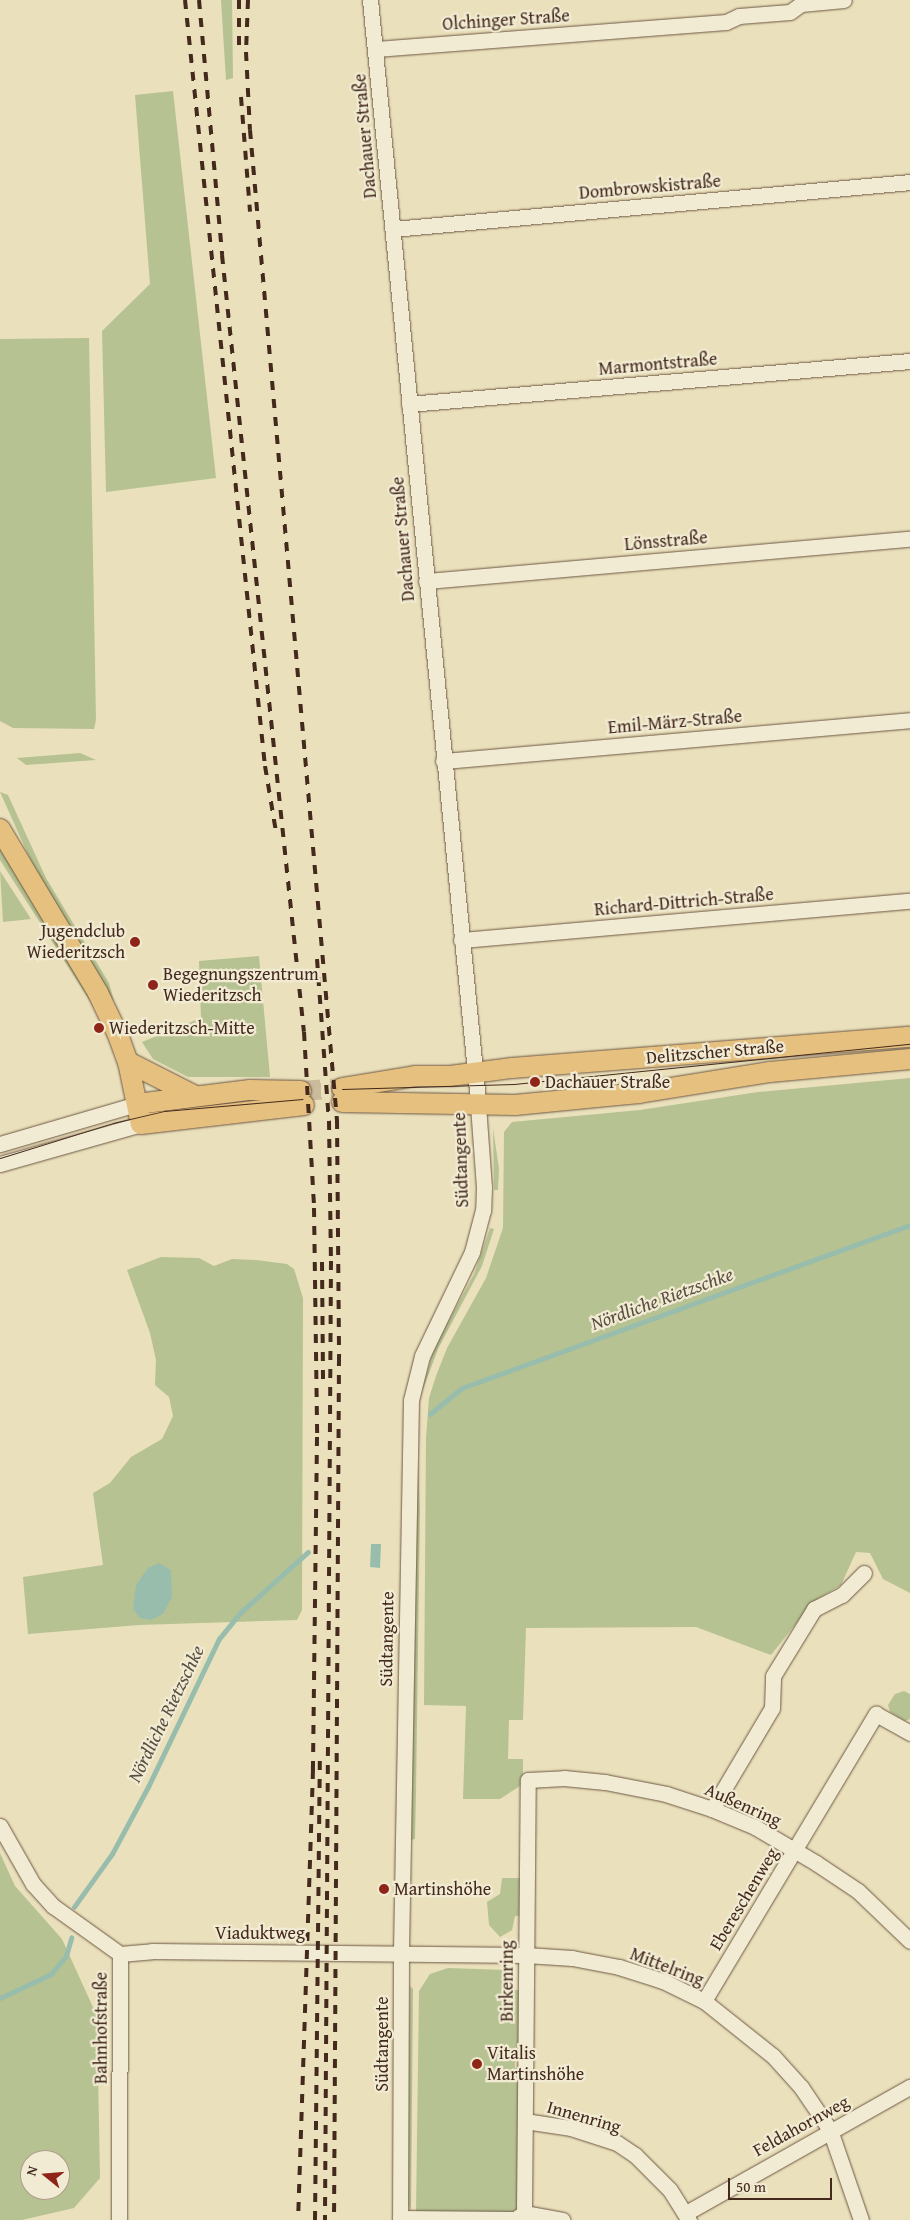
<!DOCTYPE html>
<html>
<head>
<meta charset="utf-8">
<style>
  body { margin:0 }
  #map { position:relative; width:910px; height:2220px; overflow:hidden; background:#eae0bb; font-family:"Gentium Book Plus",serif }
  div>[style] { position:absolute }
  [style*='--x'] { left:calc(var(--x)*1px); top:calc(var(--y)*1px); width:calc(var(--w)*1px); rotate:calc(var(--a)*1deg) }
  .green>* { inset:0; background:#b6c291 }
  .water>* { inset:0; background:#98bdad }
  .stream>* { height:4.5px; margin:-2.25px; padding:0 2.25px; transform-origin:2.25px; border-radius:2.25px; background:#98bdad }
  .major-tunnel>* { height:20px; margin-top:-10px; transform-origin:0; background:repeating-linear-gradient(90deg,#c9bb9b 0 20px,transparent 0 30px) }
  .roads { filter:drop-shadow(0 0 1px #6e5744) drop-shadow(0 0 1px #6e5744) }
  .minor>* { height:15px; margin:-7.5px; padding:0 7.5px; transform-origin:7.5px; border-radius:7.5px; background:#f1ebd3 }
  .major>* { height:20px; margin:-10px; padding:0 10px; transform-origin:10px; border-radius:10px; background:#e5c07e }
  .tram>* { height:1px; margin:-0.5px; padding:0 0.5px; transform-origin:0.5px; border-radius:0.5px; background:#44291d }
  .rail>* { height:4px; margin-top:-2px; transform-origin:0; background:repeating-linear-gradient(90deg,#44291d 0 9px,transparent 0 18px) }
  .dots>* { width:14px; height:14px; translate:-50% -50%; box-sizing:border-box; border:2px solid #f1ebd3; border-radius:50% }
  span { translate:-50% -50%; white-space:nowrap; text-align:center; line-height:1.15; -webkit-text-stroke:4.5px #f1ebd3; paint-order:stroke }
  .street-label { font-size:18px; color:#44291d }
  .poi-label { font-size:18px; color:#44291d }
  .right { translate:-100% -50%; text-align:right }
  .left { translate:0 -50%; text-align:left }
  .water-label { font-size:19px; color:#594e41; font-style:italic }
  .north { position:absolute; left:20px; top:2150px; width:50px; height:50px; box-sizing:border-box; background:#f1ebd3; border:1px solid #ac9d8a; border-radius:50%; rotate:287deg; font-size:14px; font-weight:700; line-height:20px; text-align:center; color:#44291d }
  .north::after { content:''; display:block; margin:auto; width:18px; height:22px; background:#8f2418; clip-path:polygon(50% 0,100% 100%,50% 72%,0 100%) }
  .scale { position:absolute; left:728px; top:2178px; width:104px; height:22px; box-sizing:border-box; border:2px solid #44291d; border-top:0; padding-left:6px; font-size:15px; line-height:18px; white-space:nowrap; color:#44291d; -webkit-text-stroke:4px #f1ebd3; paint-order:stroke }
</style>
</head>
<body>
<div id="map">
  <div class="green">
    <div style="clip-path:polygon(221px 0,232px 0,233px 78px,226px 80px)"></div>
    <div style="clip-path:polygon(173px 91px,216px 478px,106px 492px,102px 331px,150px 284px,135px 95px)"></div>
    <div style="clip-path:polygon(89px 338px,96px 720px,94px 729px,13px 728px,0 721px,0 339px)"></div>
    <div style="clip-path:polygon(80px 753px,96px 760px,26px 765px,17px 758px)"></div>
    <div style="clip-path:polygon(0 792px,8px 795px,46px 878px,109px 983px,114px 1001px,40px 881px)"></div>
    <div style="clip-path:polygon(0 847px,76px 971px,95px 1009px,0 860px)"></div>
    <div style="clip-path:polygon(0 871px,31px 919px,3px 922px)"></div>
    <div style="clip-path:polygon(259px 956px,270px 1077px,188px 1077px,153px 1059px,142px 1042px,201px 1018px,199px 961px)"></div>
    <div style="clip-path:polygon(910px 1078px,910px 1593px,883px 1579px,870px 1553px,856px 1552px,841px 1585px,814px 1601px,771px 1655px,696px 1627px,526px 1628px,523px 1720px,509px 1720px,508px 1759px,523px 1759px,523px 1784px,500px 1799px,463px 1799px,466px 1706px,424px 1705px,426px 1438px,429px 1398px,436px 1376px,447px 1348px,486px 1278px,503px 1228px,504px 1132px,512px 1122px,640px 1110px,758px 1092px)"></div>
    <div style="clip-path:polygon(493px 1128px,499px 1169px,498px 1190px,494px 1190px)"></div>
    <div style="clip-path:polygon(490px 1228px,494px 1229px,482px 1266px,438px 1349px,419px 1400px,434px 1348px,474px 1274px)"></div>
    <div style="clip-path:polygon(161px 1257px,199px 1258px,214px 1266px,232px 1259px,256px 1260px,287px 1264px,294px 1269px,303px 1298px,302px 1610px,297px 1620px,139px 1625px,28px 1634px,23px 1577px,103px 1565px,93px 1493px,110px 1483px,131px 1457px,162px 1439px,173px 1416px,169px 1397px,155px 1385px,156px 1360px,150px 1333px,127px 1270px)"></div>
    <div style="clip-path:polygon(417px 1437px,420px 1510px,416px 1793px,415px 1839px,411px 1840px)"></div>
    <div style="clip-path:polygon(904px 1691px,910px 1694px,910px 1719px,905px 1721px,890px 1712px,888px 1705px,895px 1694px)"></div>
    <div style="clip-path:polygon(evenodd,0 1853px,15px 1886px,62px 1939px,97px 2016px,100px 2178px,74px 2208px,22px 2220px,0 2220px,0 1853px,30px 2160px,60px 2160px,60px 2190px,30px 2190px,30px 2160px)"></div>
    <div style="clip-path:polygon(502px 1878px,522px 1878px,521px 1916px,515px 1916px,512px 1930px,500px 1937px,489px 1925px,487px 1902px,500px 1894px)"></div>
    <div style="clip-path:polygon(448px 1968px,506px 1970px,514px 1977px,514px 1990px,520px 1990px,519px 2048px,515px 2048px,515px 2068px,519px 2068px,517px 2211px,512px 2214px,416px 2213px,419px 1991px,430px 1974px)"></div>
    <div style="clip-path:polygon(410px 1986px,413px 1989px,411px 2211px,407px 2203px)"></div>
  </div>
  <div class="water">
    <div style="clip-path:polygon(371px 1544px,381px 1544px,380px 1568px,370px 1567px)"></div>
    <div style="clip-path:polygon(159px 1563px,171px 1570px,172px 1597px,163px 1614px,151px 1620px,140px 1618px,133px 1609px,136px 1585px,148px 1568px)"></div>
  </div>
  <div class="stream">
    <div style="--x:430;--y:1414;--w:41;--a:-39.1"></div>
    <div style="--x:462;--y:1388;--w:477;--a:-20"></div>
    <div style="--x:74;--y:1907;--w:65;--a:-54.4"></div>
    <div style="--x:112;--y:1854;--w:76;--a:-61.8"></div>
    <div style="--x:148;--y:1787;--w:164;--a:-64.4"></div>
    <div style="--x:219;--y:1639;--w:33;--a:-51"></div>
    <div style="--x:240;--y:1613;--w:91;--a:-41.9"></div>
    <div style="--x:0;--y:1998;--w:56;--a:-25.2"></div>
    <div style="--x:51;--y:1974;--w:23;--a:-50"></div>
    <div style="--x:66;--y:1956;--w:19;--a:-74"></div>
  </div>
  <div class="major-tunnel">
    <div style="--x:301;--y:1091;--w:41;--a:-4.2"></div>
  </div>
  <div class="roads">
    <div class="minor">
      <div style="--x:370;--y:0;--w:1097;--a:84.4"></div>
      <div style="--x:477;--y:1092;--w:95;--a:85.8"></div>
      <div style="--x:484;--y:1187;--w:23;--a:92"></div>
      <div style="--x:483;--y:1210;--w:43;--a:104.7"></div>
      <div style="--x:472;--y:1252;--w:115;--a:115.7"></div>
      <div style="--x:422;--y:1356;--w:45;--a:104"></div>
      <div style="--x:411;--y:1400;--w:552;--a:91.04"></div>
      <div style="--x:401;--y:1952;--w:268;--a:90.2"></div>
      <div style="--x:376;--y:49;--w:351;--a:-4.4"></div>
      <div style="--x:726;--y:22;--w:14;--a:-25"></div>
      <div style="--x:739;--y:16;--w:51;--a:-4.5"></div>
      <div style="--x:790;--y:12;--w:14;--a:-36"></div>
      <div style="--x:801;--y:4;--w:43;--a:-5.3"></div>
      <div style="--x:393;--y:229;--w:519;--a:-5.19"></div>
      <div style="--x:409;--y:404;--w:503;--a:-4.91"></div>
      <div style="--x:426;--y:581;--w:486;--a:-5"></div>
      <div style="--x:443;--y:761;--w:469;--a:-5"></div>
      <div style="--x:461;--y:940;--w:451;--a:-5"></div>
      <div style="--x:0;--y:1144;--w:143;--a:-16.3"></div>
      <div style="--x:0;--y:1164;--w:147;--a:-15.8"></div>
      <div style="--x:712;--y:1809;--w:117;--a:-59.3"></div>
      <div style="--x:772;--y:1708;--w:32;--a:-88"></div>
      <div style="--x:773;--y:1676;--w:79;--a:-58.5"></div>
      <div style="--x:814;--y:1609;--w:31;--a:-27"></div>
      <div style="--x:842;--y:1595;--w:31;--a:-45"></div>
      <div style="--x:0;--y:1826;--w:67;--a:60.4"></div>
      <div style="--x:33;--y:1884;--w:30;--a:48"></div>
      <div style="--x:53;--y:1906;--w:82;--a:35.6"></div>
      <div style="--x:120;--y:1954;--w:32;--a:-5"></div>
      <div style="--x:152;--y:1951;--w:374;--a:0.6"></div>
      <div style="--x:526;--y:1955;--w:46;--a:3.7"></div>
      <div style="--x:572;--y:1958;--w:48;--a:10.8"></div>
      <div style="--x:619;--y:1967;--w:46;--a:17.7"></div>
      <div style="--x:663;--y:1981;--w:46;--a:26"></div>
      <div style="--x:704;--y:2001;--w:88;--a:38.6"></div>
      <div style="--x:773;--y:2056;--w:42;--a:47.9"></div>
      <div style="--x:801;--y:2087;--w:52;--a:56"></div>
      <div style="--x:830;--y:2130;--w:95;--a:71"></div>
      <div style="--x:704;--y:2001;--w:335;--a:-59.1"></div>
      <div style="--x:876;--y:1714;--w:39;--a:29"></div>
      <div style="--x:525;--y:2121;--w:47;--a:8.7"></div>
      <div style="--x:571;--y:2128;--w:48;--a:18.1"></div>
      <div style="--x:617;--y:2143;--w:22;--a:34"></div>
      <div style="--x:635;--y:2155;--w:49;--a:45"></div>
      <div style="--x:670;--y:2190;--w:36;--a:58"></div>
      <div style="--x:524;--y:2213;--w:433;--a:-89.5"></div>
      <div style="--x:528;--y:1780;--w:36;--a:-3"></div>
      <div style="--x:564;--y:1778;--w:41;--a:5.6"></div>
      <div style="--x:605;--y:1782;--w:62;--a:11.1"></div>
      <div style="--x:666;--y:1794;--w:48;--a:18.1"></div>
      <div style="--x:712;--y:1809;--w:47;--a:22.7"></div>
      <div style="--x:755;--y:1827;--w:71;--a:30.5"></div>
      <div style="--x:816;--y:1863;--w:50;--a:33.7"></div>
      <div style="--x:858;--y:1891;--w:72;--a:43.9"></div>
      <div style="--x:686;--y:2213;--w:257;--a:-29.4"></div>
      <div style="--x:400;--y:2218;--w:115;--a:0.5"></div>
      <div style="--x:515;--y:2219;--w:11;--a:-34"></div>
      <div style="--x:524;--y:2213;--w:39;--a:10"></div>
      <div style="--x:119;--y:2220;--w:266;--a:-89.8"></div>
    </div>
    <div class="major">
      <div style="--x:0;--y:829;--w:191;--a:59.1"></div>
      <div style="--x:98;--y:993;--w:47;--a:64.5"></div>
      <div style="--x:118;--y:1035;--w:29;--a:70"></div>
      <div style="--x:128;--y:1062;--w:63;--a:78.2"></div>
      <div style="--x:141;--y:1124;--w:164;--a:-6.6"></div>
      <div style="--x:128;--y:1062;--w:73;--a:26.9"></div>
      <div style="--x:342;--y:1088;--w:74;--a:-9.3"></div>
      <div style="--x:415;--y:1076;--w:35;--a:0"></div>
      <div style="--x:450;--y:1076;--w:63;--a:-7.4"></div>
      <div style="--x:512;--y:1068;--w:399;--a:-4.5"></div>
      <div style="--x:342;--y:1102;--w:173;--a:1"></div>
      <div style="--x:515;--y:1105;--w:125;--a:-5.5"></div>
      <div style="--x:639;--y:1093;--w:133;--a:-9.1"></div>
      <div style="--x:770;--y:1072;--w:141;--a:-5.3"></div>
      <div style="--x:137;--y:1104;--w:114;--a:-7.1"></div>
      <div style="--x:250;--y:1090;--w:51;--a:1.1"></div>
    </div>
  </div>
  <div class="tram">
    <div style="--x:342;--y:1089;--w:172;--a:-1.7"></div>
    <div style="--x:514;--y:1084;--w:398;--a:-5.8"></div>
    <div style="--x:0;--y:1158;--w:118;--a:-17.2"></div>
    <div style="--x:113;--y:1123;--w:52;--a:-13.2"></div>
    <div style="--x:164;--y:1111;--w:139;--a:-5"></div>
  </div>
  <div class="rail">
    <div style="--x:185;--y:0;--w:770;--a:84.04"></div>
    <div style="--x:265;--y:766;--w:67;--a:80.5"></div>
    <div style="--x:199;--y:0;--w:256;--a:84.8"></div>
    <div style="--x:222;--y:255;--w:781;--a:83.98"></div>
    <div style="--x:304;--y:1032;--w:176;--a:86.7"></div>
    <div style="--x:314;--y:1208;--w:229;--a:89.2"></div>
    <div style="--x:317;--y:1437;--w:333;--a:90.7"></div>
    <div style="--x:313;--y:1770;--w:450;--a:91.9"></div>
    <div style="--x:239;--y:0;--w:50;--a:90"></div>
    <div style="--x:248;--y:0;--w:52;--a:92.2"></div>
    <div style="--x:246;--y:52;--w:78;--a:87.1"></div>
    <div style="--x:250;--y:130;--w:994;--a:84.98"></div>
    <div style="--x:337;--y:1120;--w:237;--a:89.5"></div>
    <div style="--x:339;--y:1357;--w:863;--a:90.33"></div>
    <div style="--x:241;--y:97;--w:115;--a:85.5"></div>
    <div style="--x:317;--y:959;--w:162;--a:85.8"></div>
    <div style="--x:329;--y:1121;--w:140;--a:89.2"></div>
    <div style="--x:331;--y:1261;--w:959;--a:90.36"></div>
    <div style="--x:322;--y:1262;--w:125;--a:89.5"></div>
    <div style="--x:315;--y:2220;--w:460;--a:-89.4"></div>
  </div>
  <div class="dots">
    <div style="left:135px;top:942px;background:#8f2418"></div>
    <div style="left:153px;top:985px;background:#8f2418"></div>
    <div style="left:99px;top:1028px;background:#8f2418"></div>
    <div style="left:535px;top:1082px;background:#8f2418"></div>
    <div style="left:384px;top:1889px;background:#8f2418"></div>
    <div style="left:477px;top:2064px;background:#8f2418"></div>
  </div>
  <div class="street-label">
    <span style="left:506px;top:20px;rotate:-4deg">Olchinger Straße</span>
    <span style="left:365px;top:136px;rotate:-95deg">Dachauer Straße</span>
    <span style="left:650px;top:187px;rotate:-5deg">Dombrowskistraße</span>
    <span style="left:658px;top:364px;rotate:-5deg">Marmontstraße</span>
    <span style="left:403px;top:539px;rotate:-95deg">Dachauer Straße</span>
    <span style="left:666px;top:541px;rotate:-5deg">Lönsstraße</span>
    <span style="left:675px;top:722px;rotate:-5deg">Emil-März-Straße</span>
    <span style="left:684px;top:902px;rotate:-5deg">Richard-Dittrich-Straße</span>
    <span style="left:715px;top:1052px;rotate:-5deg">Delitzscher Straße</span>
    <span style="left:461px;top:1160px;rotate:-92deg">Südtangente</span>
    <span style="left:387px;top:1639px;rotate:-89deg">Südtangente</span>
    <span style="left:743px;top:1805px;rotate:24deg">Außenring</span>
    <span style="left:744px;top:1899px;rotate:-59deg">Ebereschenweg</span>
    <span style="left:260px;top:1933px">Viaduktweg</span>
    <span style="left:667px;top:1967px;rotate:21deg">Mittelring</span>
    <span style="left:507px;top:1981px;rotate:-90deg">Birkenring</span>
    <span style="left:101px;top:2028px;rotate:-90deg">Bahnhofstraße</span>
    <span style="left:382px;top:2044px;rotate:-90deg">Südtangente</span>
    <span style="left:584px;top:2117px;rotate:16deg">Innenring</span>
    <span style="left:801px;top:2126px;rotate:-29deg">Feldahornweg</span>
  </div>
  <div class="poi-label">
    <span class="right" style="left:125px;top:942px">Jugendclub<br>Wiederitzsch</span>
    <span class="left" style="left:163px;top:985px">Begegnungszentrum<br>Wiederitzsch</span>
    <span class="left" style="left:109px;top:1028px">Wiederitzsch-Mitte</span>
    <span class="left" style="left:545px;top:1082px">Dachauer Straße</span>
    <span class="left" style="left:394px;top:1889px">Martinshöhe</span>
    <span class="left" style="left:487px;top:2064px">Vitalis<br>Martinshöhe</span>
  </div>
  <div class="water-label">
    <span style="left:662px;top:1299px;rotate:-20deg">Nördliche Rietzschke</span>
    <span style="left:166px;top:1714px;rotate:-64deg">Nördliche Rietzschke</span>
  </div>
  <div class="north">N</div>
  <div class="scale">50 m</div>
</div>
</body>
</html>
